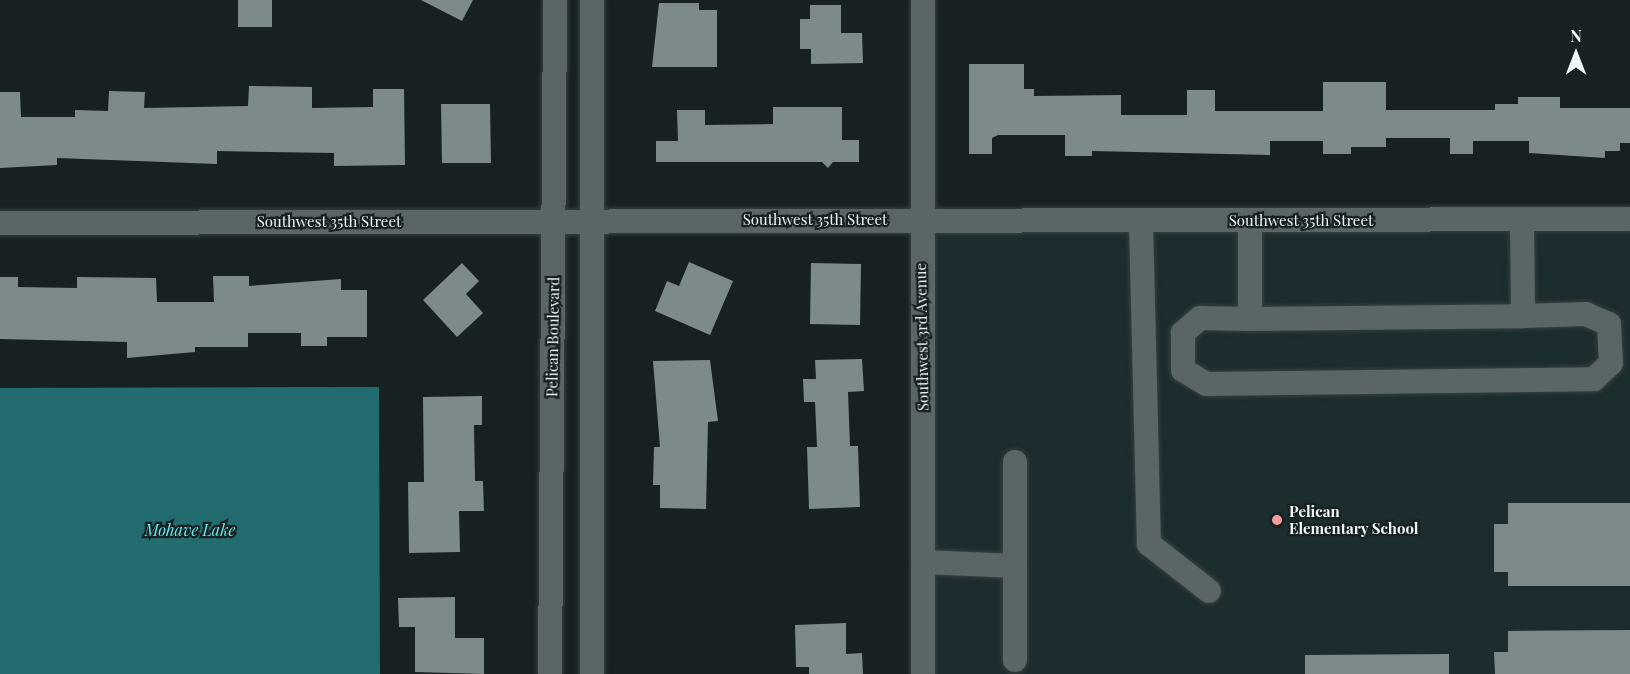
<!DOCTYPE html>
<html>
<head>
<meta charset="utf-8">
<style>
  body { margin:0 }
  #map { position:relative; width:1630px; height:674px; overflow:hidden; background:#172121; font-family:"Playfair Display",serif }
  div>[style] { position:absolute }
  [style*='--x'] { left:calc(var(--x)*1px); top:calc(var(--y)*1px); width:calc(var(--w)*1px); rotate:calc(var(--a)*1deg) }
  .built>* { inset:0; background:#1b2d2e }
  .water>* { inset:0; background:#226c6f }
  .building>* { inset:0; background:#7d8a8a }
  .roads { filter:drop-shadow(0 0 2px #373e3f) drop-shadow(0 0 2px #373e3f) }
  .minor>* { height:24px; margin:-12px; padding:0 12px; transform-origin:12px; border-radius:12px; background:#5a6566 }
  .dots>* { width:16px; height:16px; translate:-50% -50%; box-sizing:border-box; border:3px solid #172121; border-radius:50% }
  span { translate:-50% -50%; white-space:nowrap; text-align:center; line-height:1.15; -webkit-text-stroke:4.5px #172121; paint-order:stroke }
  .street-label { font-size:15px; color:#eff6f6 }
  .poi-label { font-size:15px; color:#eff6f6; font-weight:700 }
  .left { translate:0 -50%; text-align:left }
  .water-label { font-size:16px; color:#61eaef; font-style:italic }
  .north { position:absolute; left:1546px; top:24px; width:60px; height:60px; -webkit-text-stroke:4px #172121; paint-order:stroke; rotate:0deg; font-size:16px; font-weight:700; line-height:24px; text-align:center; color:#eff6f6 }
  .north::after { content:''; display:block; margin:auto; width:21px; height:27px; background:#eff6f6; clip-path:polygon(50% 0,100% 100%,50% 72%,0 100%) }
</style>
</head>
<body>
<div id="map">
  <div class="built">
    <div style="clip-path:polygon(1630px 218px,1630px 674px,923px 674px,921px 220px)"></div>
  </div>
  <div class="water">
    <div style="clip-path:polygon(379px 387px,380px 674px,0 674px,0 388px)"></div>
  </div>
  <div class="building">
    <div style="clip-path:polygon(238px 0,272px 0,272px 27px,238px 27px)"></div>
    <div style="clip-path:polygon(421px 0,473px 0,462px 21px)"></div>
    <div style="clip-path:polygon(659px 3px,699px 3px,699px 10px,717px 10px,717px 67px,652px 67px)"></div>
    <div style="clip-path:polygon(810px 5px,841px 5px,841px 33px,862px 33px,863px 63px,811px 64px,811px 49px,800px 49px,800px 19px,810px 19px)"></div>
    <div style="clip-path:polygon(969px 64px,1024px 64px,1024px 89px,1034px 89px,1034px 96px,1121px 95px,1121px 115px,1187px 115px,1187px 90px,1215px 90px,1215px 111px,1323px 111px,1323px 82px,1386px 82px,1386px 110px,1495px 110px,1495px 104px,1518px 104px,1518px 97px,1560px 97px,1560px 108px,1630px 108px,1630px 143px,1620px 143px,1620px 151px,1605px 151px,1605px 158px,1529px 153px,1529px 141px,1473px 141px,1473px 154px,1450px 154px,1450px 138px,1386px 138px,1386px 147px,1351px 147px,1351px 154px,1323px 154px,1323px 141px,1270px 141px,1270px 155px,1092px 151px,1092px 156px,1065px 156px,1065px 135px,998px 135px,992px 138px,992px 154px,969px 154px)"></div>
    <div style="clip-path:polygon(249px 86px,312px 87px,312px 108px,373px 107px,373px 89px,404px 89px,405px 165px,334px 166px,334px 153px,217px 151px,217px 164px,57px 158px,57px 165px,0 168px,0 92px,20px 92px,21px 117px,75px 117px,75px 110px,108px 111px,109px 91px,145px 92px,144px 108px,248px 106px)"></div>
    <div style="clip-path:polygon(441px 104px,490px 104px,491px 163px,442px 163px)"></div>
    <div style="clip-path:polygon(773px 107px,842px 107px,842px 140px,859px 140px,859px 162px,833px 162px,828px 168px,822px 162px,656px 162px,656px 141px,678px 141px,677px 110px,705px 110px,705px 125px,773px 124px)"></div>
    <div style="clip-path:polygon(689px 262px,733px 281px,710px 335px,655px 311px,667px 281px,679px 286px)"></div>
    <div style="clip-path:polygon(462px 263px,479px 281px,466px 294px,483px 313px,457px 337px,423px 300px)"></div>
    <div style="clip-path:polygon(811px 263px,861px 264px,860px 325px,810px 324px)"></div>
    <div style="clip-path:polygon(213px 276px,249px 276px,249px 286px,341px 279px,341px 290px,367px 290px,367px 337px,327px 337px,327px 346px,301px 346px,301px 333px,248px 333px,248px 347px,195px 347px,195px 352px,127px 358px,127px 342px,0 339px,0 277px,18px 277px,18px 287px,77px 288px,77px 277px,156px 278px,157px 302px,214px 302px)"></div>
    <div style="clip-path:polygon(862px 359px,864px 391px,848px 392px,850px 446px,858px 446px,860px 507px,809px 509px,807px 447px,817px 447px,815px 402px,804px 402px,803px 379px,816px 379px,815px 360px)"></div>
    <div style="clip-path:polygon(710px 360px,718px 421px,708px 422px,706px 509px,660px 508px,660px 485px,653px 485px,654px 447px,660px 447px,653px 361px)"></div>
    <div style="clip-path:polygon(482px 396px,482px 425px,474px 425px,475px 481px,483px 481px,484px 511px,459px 511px,460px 552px,409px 553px,408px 482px,424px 482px,423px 397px)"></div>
    <div style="clip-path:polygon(1508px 503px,1630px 503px,1630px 586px,1508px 586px,1508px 572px,1494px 572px,1494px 524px,1508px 524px)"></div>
    <div style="clip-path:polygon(455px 597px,455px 638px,484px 638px,484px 674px,415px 672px,415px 627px,399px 627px,398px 598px)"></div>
    <div style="clip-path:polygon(846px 623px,846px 654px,862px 653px,863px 674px,809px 674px,809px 667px,796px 667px,795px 625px)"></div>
    <div style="clip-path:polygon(1630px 630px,1630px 674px,1495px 674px,1494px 652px,1508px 652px,1508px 631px)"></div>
    <div style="clip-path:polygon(1449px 654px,1449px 674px,1305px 674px,1305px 655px)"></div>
  </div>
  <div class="roads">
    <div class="minor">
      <div style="--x:592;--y:0;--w:674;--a:90"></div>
      <div style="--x:923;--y:0;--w:674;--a:90"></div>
      <div style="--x:1141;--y:221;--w:323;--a:88.6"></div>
      <div style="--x:1149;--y:544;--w:76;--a:38.1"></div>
      <div style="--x:1250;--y:221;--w:98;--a:90"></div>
      <div style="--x:1250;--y:319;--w:273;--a:-0.6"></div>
      <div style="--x:1523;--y:316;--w:97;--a:-90.6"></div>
      <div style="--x:0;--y:223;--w:1630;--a:-0.14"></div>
      <div style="--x:1250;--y:319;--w:50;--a:-178.9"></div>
      <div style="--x:1200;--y:318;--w:23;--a:139"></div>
      <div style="--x:1183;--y:333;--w:37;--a:90"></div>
      <div style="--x:1183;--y:370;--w:27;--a:31"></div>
      <div style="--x:1206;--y:384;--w:388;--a:-0.7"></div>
      <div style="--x:1594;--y:379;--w:23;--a:-43"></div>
      <div style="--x:1611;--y:363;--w:39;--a:-93"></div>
      <div style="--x:1609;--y:324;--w:25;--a:-157"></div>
      <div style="--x:1586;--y:314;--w:63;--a:178.2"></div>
      <div style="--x:1015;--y:462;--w:198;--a:90"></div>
      <div style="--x:923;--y:562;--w:92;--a:2.5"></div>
      <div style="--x:550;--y:674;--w:674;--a:-89.57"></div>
    </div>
  </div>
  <div class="dots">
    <div style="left:1277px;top:520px;background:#f59b9c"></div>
  </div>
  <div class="street-label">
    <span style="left:815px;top:220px">Southwest 35th Street</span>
    <span style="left:1301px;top:221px">Southwest 35th Street</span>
    <span style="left:329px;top:222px">Southwest 35th Street</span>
    <span style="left:553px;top:337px;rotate:-89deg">Pelican Boulevard</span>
    <span style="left:922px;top:337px;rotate:-91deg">Southwest 3rd Avenue</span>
  </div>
  <div class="poi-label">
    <span class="left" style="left:1289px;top:520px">Pelican<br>Elementary School</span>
  </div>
  <div class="water-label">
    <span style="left:190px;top:530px">Mohave Lake</span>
  </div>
  <div class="north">N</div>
</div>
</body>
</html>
